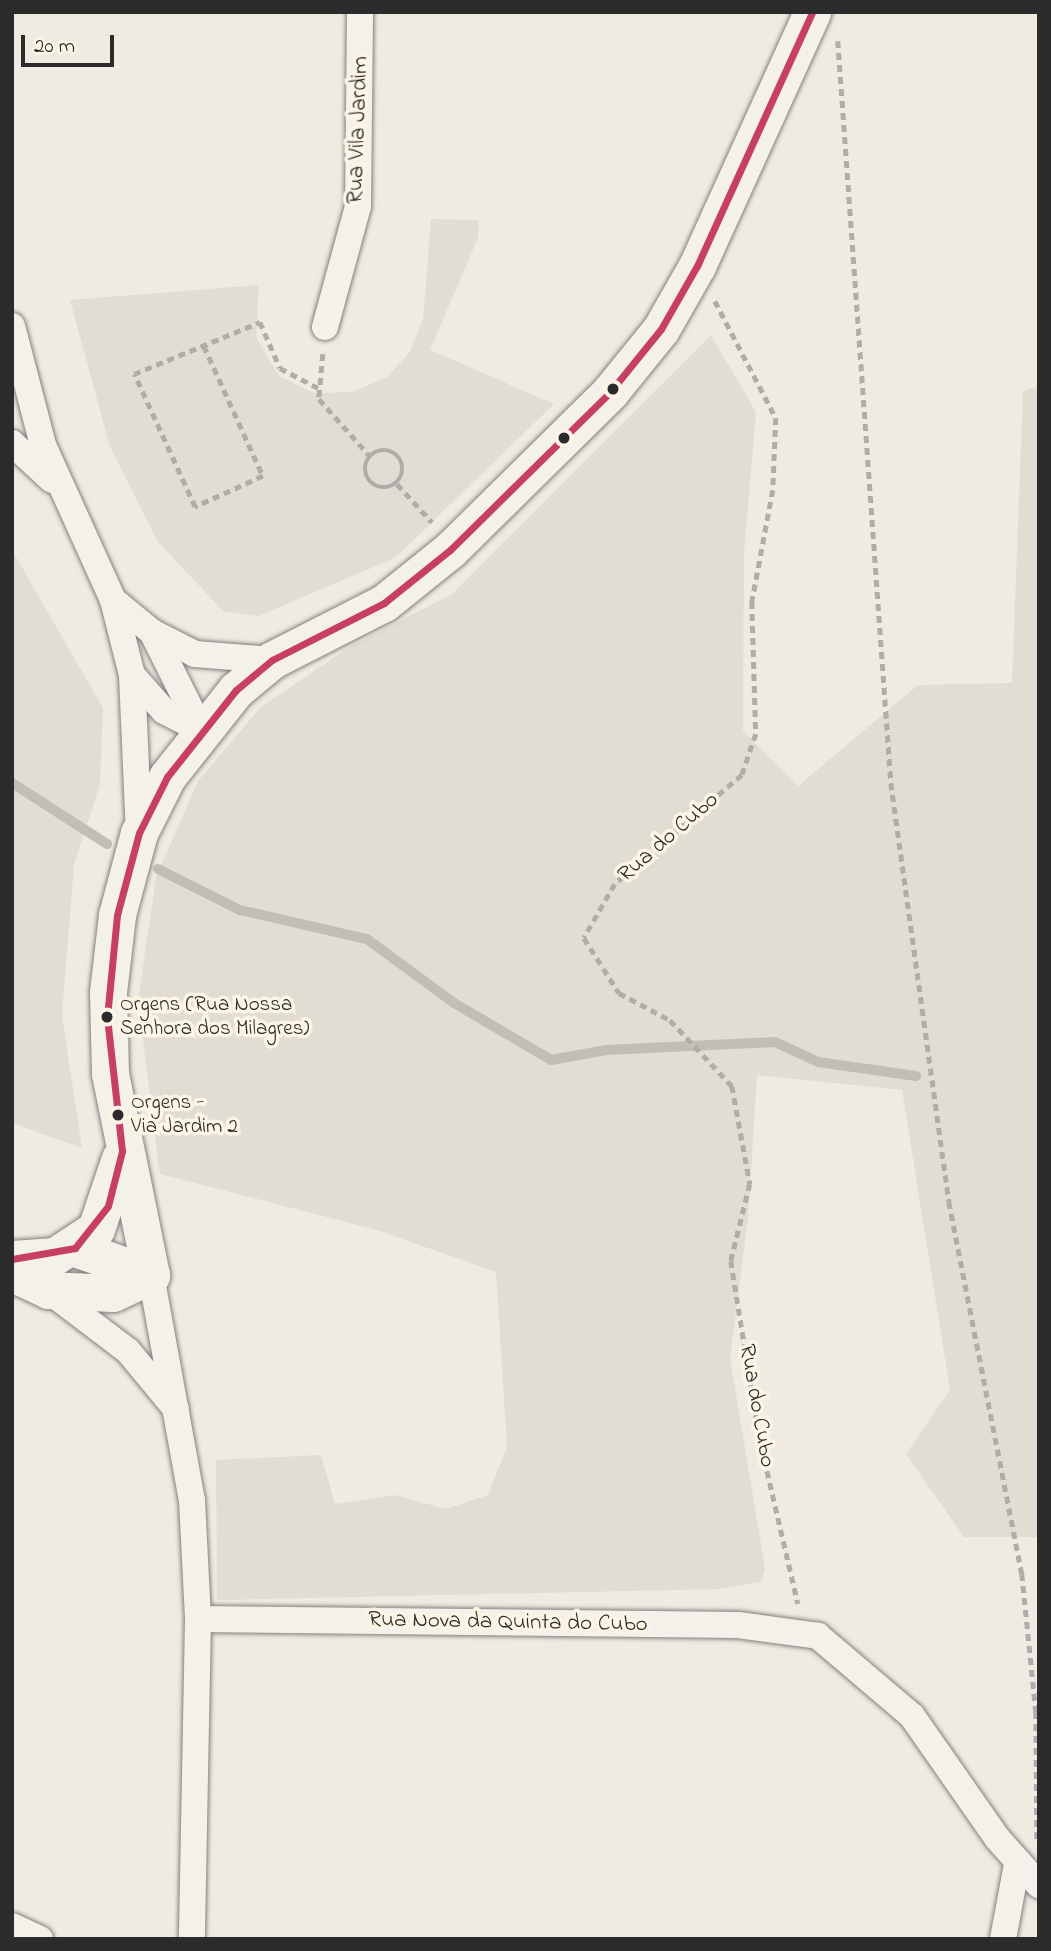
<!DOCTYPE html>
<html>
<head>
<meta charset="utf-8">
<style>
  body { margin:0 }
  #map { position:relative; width:1051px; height:1951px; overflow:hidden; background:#efebe3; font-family:"Indie Flower",sans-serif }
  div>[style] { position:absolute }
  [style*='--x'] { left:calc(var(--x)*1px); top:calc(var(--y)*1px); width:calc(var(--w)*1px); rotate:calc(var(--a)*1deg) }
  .green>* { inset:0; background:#e1ddd2 }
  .stream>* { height:10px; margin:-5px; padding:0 5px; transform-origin:5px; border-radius:5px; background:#c2beb4 }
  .path>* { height:4.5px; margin-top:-2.25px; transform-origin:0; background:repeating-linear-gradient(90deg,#afada9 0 7px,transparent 0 12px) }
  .path>.ring { margin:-2.25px; padding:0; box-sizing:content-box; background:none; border:4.5px solid #afada9; border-radius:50% }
  .roads { filter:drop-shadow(0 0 2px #83817e) drop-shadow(0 0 2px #83817e) }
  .street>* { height:26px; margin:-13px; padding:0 13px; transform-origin:13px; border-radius:13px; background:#f4f1eb }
  .secondary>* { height:37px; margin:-18.5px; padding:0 18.5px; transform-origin:18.5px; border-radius:18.5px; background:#f4f1eb }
  .bus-1>* { height:7px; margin:-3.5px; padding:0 3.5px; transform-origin:3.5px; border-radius:3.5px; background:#c83f66 }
  .dots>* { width:19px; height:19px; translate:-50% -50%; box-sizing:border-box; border:4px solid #fcf5e5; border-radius:50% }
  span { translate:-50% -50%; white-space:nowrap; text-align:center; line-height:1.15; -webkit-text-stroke:7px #fcf5e5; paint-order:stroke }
  .bus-label { font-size:21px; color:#2b2b2b }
  .left { translate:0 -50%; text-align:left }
  .street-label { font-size:23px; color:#2b2b2b }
  .frame { position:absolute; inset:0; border:14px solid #2b2b2b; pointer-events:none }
  .scale { position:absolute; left:21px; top:35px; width:93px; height:32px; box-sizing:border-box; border:4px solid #2b2b2b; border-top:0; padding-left:9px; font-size:21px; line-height:24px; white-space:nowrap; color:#2b2b2b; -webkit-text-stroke:5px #fcf5e5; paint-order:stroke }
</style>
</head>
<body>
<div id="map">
  <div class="green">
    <div style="clip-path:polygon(431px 219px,479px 220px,478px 238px,430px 350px,554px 404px,395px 558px,258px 616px,223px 611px,158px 542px,110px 447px,70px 300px,259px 285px,256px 337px,279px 376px,314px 393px,353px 392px,387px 377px,410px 352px,423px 319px)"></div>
    <div style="clip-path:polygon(711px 335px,756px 412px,744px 552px,743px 731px,798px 786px,918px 685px,1012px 683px,1023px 391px,1039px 386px,1039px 1537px,964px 1537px,906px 1454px,950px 1390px,902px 1090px,757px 1075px,748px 1219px,730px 1358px,765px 1568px,761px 1582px,720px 1589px,217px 1600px,216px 1460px,321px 1455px,335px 1504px,394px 1495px,446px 1509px,488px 1495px,507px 1447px,496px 1272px,377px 1230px,160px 1174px,138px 1001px,156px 877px,198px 781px,261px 707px,351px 646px,452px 594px)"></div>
    <div style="clip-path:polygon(12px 550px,103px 708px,100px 784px,74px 865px,62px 1016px,82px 1148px,12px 1123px)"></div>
  </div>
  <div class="stream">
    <div style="--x:12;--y:783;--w:113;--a:32.7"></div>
    <div style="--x:158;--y:869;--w:92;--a:26.6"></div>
    <div style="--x:240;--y:910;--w:130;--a:12.9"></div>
    <div style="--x:367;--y:939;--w:108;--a:36.3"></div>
    <div style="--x:454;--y:1003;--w:113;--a:30.4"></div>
    <div style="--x:551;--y:1060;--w:56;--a:-10.3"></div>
    <div style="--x:606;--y:1050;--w:169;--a:-2.7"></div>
    <div style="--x:775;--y:1042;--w:47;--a:24.9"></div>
    <div style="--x:818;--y:1062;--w:99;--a:8.1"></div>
  </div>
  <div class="path">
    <div style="--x:838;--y:41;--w:744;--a:85.91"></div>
    <div style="--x:891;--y:783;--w:423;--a:82.1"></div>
    <div style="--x:949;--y:1202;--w:379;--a:78.9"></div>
    <div style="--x:1022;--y:1574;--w:139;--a:84.2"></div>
    <div style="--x:1036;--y:1712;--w:127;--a:89.5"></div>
    <div style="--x:715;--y:301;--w:132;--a:62.5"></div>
    <div style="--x:776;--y:418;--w:72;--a:92.4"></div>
    <div style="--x:773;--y:490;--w:114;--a:100.6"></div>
    <div style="--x:752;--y:602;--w:132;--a:88.3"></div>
    <div style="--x:756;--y:734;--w:43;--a:108.9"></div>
    <div style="--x:742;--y:775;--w:167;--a:139.4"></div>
    <div style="--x:615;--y:884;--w:62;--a:119.9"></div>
    <div style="--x:584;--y:938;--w:65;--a:57.5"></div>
    <div style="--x:619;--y:993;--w:58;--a:27.9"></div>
    <div style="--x:670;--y:1020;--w:91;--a:46.8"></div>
    <div style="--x:732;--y:1086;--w:100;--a:79.6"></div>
    <div style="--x:750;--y:1184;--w:79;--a:103.9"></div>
    <div style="--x:731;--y:1261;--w:177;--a:80.9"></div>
    <div style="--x:759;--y:1436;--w:172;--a:76.9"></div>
    <div style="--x:204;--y:346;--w:143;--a:65.6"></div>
    <div style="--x:263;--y:476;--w:75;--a:155.5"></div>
    <div style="--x:195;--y:507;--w:146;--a:-114.6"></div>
    <div style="--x:134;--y:374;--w:136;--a:-22.4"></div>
    <div style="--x:260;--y:322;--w:50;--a:66.5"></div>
    <div style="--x:280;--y:368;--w:45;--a:27.7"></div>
    <div style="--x:323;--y:354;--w:45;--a:95.1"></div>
    <div style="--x:319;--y:399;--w:76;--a:48.2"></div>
    <div class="ring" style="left:365px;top:450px;width:33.5px;height:33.5px"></div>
    <div style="--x:397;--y:484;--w:52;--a:47.4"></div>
  </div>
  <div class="roads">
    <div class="street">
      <div style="--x:12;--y:326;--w:123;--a:75.4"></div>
      <div style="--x:43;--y:445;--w:170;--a:65.7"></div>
      <div style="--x:113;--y:600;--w:77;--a:75.8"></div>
      <div style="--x:132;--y:675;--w:48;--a:48.4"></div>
      <div style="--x:164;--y:711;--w:42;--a:27.2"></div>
      <div style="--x:325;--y:327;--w:125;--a:-74.7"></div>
      <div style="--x:358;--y:206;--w:194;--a:-89.4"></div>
      <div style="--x:12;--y:443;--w:54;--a:42.8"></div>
      <div style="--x:113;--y:600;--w:50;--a:39.4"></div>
      <div style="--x:152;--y:632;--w:48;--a:27.1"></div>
      <div style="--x:195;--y:654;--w:77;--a:4.5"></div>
      <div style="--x:152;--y:632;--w:110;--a:63.4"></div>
      <div style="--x:132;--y:675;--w:158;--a:87.5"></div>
      <div style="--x:151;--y:1275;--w:229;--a:79.7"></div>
      <div style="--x:192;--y:1500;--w:119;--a:87.1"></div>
      <div style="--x:198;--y:1619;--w:320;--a:91.1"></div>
      <div style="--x:49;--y:1291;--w:99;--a:37.2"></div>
      <div style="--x:128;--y:1351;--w:75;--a:50.4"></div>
      <div style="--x:198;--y:1619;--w:540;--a:0.64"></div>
      <div style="--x:738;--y:1625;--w:81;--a:7.8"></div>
      <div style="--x:818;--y:1636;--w:123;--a:40.4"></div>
      <div style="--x:912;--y:1716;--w:149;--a:55.1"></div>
      <div style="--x:997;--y:1838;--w:63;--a:48.2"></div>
      <div style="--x:12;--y:1926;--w:31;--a:25"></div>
      <div style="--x:1003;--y:1939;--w:76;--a:-79.4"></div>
    </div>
    <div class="secondary">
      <div style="--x:75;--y:1248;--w:81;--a:19.6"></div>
      <div style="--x:12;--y:1259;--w:43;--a:-4"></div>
      <div style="--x:55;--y:1256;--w:49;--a:-33.4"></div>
      <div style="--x:96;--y:1229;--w:75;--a:-71.3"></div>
      <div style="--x:12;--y:1273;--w:40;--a:25"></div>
      <div style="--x:48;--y:1290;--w:65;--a:2.6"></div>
      <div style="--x:113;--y:1293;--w:42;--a:-25.3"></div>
      <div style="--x:151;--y:1275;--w:206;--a:-101.5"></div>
      <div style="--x:110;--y:1073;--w:81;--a:-91.4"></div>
      <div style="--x:108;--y:992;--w:78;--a:-83.3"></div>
      <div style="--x:117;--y:915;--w:85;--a:-75"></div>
      <div style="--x:139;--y:833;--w:63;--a:-63.4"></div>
      <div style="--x:167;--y:777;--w:111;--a:-51.6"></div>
      <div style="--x:236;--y:690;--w:47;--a:-39.8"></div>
      <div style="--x:272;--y:660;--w:126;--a:-27"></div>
      <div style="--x:384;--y:603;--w:85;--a:-38.8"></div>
      <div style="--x:450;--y:550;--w:225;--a:-44.6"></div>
      <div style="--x:610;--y:392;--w:81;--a:-51"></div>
      <div style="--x:661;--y:329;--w:73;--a:-60.3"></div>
      <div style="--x:697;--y:266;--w:279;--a:-65.6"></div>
    </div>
  </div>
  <div class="bus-1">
    <div style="--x:12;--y:1259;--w:64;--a:-9.9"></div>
    <div style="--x:75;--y:1248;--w:53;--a:-51.8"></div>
    <div style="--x:108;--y:1206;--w:57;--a:-75.7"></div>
    <div style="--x:122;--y:1151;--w:135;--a:-96.4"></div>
    <div style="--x:107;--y:1017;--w:102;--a:-84.4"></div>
    <div style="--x:117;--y:915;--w:85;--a:-75"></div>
    <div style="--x:139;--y:833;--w:63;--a:-63.4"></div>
    <div style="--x:167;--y:777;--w:111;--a:-51.6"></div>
    <div style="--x:236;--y:690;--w:47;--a:-39.8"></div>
    <div style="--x:272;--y:660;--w:126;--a:-27"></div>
    <div style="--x:384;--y:603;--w:85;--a:-38.8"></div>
    <div style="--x:450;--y:550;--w:225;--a:-44.6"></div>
    <div style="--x:610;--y:392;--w:81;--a:-51"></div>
    <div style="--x:661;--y:329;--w:73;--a:-60.3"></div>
    <div style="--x:697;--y:266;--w:279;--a:-65.6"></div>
  </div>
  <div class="dots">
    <div style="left:613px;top:389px;background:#2b2b2b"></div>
    <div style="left:564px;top:438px;background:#2b2b2b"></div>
    <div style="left:107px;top:1017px;background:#2b2b2b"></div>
    <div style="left:118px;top:1115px;background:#2b2b2b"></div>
  </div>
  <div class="bus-label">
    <span class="left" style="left:120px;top:1017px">Orgens (Rua Nossa<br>Senhora dos Milagres)</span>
    <span class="left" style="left:131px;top:1115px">Orgens -<br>Via Jardim 2</span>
  </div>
  <div class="street-label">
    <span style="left:359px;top:130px;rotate:-88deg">Rua Vila Jardim</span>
    <span style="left:669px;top:838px;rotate:-41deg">Rua do Cubo</span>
    <span style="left:756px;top:1406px;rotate:80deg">Rua do Cubo</span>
    <span style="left:508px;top:1623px;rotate:1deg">Rua Nova da Quinta do Cubo</span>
  </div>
  <div class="frame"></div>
  <div class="scale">20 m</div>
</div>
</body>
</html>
